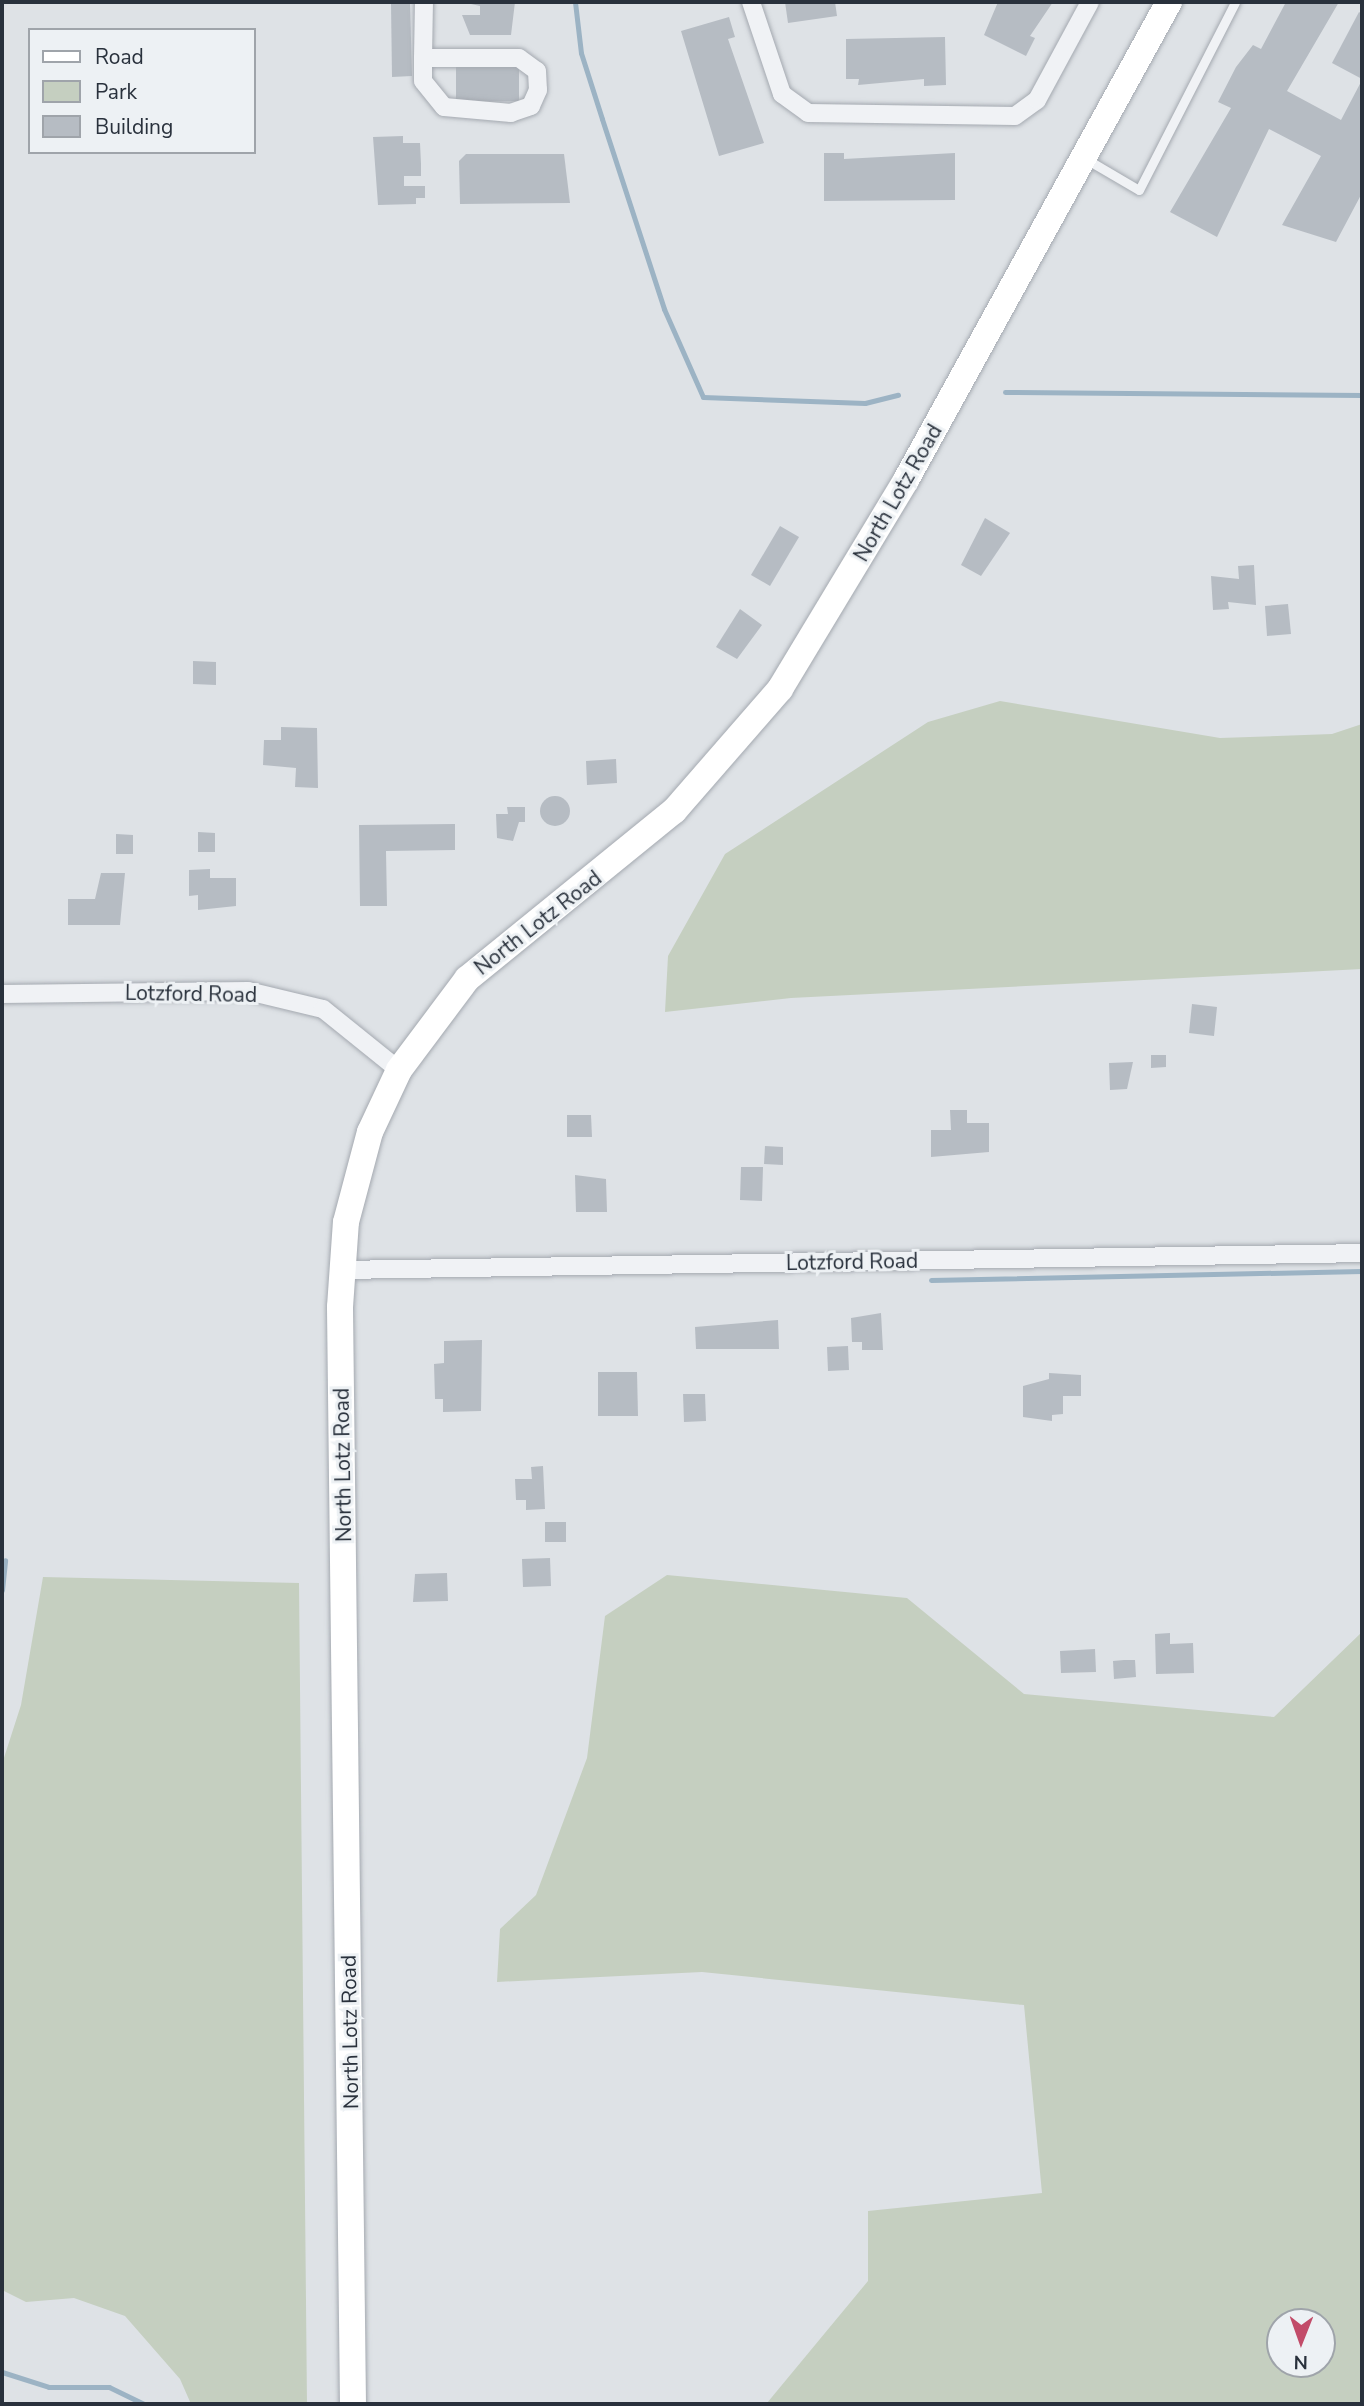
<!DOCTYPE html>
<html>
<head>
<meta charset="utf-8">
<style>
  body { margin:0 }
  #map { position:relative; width:1364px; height:2406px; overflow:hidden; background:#dee2e6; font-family:"Nunito Sans",sans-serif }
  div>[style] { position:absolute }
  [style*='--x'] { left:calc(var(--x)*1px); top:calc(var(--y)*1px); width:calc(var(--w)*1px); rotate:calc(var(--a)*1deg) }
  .green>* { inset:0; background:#c5cfc0 }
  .stream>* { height:5px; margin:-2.5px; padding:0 2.5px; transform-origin:2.5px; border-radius:2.5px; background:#9cb3c4 }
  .building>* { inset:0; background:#b6bcc3 }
  .round { border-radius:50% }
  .roads { filter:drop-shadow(0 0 2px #a4a9b0) drop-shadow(0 0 2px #a4a9b0) }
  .lane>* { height:9px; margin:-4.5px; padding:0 4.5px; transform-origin:4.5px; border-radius:4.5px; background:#f0f2f5 }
  .street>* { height:18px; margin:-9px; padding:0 9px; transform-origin:9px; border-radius:9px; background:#f0f2f5 }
  .secondary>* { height:26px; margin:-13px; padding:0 13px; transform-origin:13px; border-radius:13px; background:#fff }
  span { translate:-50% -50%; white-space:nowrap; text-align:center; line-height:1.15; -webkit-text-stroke:6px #edf1f4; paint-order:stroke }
  .street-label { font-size:21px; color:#29313c }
  .frame { position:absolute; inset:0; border:4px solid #29313c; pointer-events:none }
  .legend { position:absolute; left:28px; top:28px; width:228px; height:126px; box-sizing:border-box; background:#edf1f4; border:2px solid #9fa4aa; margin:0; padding:9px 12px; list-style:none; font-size:21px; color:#29313c }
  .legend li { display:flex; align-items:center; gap:14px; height:35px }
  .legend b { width:35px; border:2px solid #9fa4aa }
  .north { position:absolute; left:1266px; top:2308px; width:70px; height:70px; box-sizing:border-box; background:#edf1f4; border:2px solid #9fa4aa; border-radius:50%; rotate:181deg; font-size:19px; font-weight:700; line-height:28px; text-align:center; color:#29313c }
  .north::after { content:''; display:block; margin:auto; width:24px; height:32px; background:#c24c69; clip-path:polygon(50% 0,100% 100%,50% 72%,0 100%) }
</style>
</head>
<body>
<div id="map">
  <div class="green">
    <div style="clip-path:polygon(1000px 701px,1220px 738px,1332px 734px,1362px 724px,1362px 969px,791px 998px,665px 1012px,668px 956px,725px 854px,928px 722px)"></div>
    <div style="clip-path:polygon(evenodd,667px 1575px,907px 1598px,1024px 1694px,1274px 1717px,1362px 1632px,1362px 2404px,759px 2404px,767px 2403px,868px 2281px,868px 2211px,1042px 2193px,1024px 2005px,702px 1972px,497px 1982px,500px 1929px,536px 1895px,587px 1758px,605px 1616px,667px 1575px,1280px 2322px,1322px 2322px,1322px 2364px,1280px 2364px,1280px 2322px)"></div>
    <div style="clip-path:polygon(43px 1577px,299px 1583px,307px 2404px,191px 2404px,180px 2379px,125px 2316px,74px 2298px,26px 2302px,2px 2290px,2px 1764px,21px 1705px)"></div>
  </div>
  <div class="stream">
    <div style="--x:575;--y:2;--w:51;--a:83.3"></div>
    <div style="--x:581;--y:53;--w:69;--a:72.3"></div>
    <div style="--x:602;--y:119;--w:200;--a:71.9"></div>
    <div style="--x:664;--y:309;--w:96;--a:66.1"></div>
    <div style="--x:703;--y:397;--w:162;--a:2.1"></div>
    <div style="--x:865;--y:403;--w:34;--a:-14"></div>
    <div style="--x:1005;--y:392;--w:357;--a:0.5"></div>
    <div style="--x:931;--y:1280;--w:431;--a:-1.2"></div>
    <div style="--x:2;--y:1590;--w:30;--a:-84"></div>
    <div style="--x:2;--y:2372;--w:49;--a:17.7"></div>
    <div style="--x:49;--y:2387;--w:60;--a:0"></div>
    <div style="--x:109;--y:2387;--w:39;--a:26"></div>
  </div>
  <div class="building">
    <div style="clip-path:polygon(410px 2px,412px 76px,392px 77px,391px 3px)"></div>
    <div style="clip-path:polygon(462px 2px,515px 2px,511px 35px,470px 35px,462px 15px,480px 15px,480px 6px)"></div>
    <div style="clip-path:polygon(785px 2px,835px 2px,837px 16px,788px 23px)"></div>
    <div style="clip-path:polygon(998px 2px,1053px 2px,1030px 36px,1035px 38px,1026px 56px,984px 35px)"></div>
    <div style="clip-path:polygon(1286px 2px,1339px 2px,1287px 91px,1341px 120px,1362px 80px,1362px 193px,1336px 242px,1282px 225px,1321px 156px,1269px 129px,1217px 237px,1170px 212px,1231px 108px,1218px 102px,1236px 67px,1253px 45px,1261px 49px)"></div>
    <div style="clip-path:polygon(1359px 12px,1362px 14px,1362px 79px,1332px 63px)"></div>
    <div style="clip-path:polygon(729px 17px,735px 37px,728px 39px,764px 143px,719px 156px,681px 31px)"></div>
    <div style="clip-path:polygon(945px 37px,946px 85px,924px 86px,924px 79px,858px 85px,859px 79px,846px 79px,846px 39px)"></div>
    <div style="clip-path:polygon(456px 66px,519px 66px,519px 101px,456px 102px)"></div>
    <div style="clip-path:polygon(403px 136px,403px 143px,420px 143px,421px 164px,421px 176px,404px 176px,404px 186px,425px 186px,425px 198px,416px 198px,416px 204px,378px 205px,373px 137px)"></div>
    <div style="clip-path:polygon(824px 153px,844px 153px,844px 159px,955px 153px,955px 200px,824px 201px)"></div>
    <div style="clip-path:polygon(466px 154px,564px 154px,570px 203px,460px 204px,459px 161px)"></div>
    <div style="clip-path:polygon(985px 518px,1010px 533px,981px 576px,961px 565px)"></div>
    <div style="clip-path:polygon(780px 526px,799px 537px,770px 586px,751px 575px)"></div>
    <div style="clip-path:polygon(1254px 565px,1256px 605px,1228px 602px,1229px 609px,1213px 610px,1211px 576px,1239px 579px,1238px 566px)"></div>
    <div style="clip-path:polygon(1288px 604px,1291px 634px,1267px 636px,1265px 606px)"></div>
    <div style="clip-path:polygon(740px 609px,762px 625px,737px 659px,716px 647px)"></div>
    <div style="clip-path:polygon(193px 661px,216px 662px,216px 685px,193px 684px)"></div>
    <div style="clip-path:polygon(281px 727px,317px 728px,318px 788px,295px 787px,296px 768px,263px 765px,264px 740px,281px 740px)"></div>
    <div style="clip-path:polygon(616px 759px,617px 783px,587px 785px,586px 761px)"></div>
    <div class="round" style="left:540px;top:796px;width:30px;height:30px"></div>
    <div style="clip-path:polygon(507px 807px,525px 807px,525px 822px,519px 822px,513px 841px,497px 838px,496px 814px,508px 814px)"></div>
    <div style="clip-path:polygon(455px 824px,455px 850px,386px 851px,387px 906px,360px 906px,359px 825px)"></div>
    <div style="clip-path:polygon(198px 832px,215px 833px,215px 852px,198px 852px)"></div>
    <div style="clip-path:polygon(116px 834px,133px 835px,133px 854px,116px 854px)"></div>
    <div style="clip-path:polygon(210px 869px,210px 878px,236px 878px,236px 906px,198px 910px,198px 895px,189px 896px,189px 870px)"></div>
    <div style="clip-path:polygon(101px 873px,125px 873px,120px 925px,68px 925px,68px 899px,95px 899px)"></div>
    <div style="clip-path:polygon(1192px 1004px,1217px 1007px,1214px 1036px,1189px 1033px)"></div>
    <div style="clip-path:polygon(1151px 1055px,1166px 1055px,1166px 1067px,1151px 1068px)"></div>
    <div style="clip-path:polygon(1133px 1062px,1127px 1089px,1110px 1090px,1109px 1063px)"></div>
    <div style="clip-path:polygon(950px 1110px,967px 1110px,967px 1123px,989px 1123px,989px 1152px,931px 1157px,931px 1130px,951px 1130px)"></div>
    <div style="clip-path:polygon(567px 1115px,591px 1115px,592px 1137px,567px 1137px)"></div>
    <div style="clip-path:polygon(765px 1146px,783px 1147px,783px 1165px,764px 1164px)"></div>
    <div style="clip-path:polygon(741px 1167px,763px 1167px,762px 1201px,740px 1200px)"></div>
    <div style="clip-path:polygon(575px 1175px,606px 1179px,607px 1212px,576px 1212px)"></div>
    <div style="clip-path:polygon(881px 1313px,883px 1350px,862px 1350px,862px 1342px,852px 1342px,851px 1318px)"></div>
    <div style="clip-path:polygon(778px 1320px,779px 1349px,696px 1349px,695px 1327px)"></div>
    <div style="clip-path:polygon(482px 1340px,481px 1411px,443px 1412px,443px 1399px,435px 1399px,434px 1364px,444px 1363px,444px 1341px)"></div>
    <div style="clip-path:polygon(848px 1346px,849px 1370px,828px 1371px,827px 1347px)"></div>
    <div style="clip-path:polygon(598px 1372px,637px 1372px,638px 1416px,598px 1416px)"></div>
    <div style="clip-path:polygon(1049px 1373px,1081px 1375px,1081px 1396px,1063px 1396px,1063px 1414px,1052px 1415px,1052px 1421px,1023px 1417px,1023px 1386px,1049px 1379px)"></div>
    <div style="clip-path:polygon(683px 1394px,705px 1394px,706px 1421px,684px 1422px)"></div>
    <div style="clip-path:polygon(543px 1466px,545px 1509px,526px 1510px,526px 1500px,516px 1500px,515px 1479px,532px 1479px,531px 1467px)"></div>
    <div style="clip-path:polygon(545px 1522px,566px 1522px,566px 1542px,545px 1542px)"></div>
    <div style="clip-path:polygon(550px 1558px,551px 1586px,523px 1587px,522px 1559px)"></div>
    <div style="clip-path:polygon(447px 1573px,448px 1601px,413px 1602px,415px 1574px)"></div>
    <div style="clip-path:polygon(1170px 1633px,1170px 1644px,1193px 1643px,1194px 1673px,1156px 1674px,1155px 1634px)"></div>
    <div style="clip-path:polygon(1095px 1649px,1096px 1672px,1061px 1673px,1060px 1651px)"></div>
    <div style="clip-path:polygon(1124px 1660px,1135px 1660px,1136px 1677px,1114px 1679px,1113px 1661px)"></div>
  </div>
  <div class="roads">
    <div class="lane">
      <div style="--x:1086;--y:159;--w:61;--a:30.3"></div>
      <div style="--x:1139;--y:190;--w:211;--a:-62.9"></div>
    </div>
    <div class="street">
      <div style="--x:751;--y:2;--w:97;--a:71.4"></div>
      <div style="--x:782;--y:94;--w:32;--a:36"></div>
      <div style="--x:808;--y:113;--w:207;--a:0.8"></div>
      <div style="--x:1015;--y:116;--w:27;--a:-36"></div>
      <div style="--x:1037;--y:100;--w:111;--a:-61.6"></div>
      <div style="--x:423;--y:58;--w:96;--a:0"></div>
      <div style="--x:519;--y:58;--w:22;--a:36"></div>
      <div style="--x:537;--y:71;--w:19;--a:87"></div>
      <div style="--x:538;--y:90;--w:17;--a:114"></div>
      <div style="--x:531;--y:106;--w:21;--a:161"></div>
      <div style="--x:511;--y:113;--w:67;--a:-174.9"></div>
      <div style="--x:444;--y:107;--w:33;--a:-129"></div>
      <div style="--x:423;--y:81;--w:23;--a:-90"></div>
      <div style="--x:423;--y:58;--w:56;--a:-89"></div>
      <div style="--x:2;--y:994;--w:246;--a:-0.7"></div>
      <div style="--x:248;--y:991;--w:77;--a:13.5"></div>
      <div style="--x:323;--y:1009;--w:97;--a:38.8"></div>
      <div style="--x:341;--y:1270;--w:1021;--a:-0.95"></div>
    </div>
    <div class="secondary">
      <div style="--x:353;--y:2404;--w:1097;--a:-90.68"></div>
      <div style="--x:340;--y:1307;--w:85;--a:-86"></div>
      <div style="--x:346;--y:1222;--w:93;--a:-75.1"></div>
      <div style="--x:370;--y:1132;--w:68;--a:-64.9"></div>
      <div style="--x:399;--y:1070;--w:114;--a:-53.2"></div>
      <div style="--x:467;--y:979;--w:267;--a:-39.1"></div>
      <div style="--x:674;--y:811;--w:162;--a:-49"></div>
      <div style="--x:780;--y:689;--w:244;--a:-58.9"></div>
      <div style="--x:906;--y:480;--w:546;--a:-61.18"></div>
    </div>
  </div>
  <div class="street-label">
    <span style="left:898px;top:493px;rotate:-60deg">North Lotz Road</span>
    <span style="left:538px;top:923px;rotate:-38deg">North Lotz Road</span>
    <span style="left:191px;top:994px;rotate:1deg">Lotzford Road</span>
    <span style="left:852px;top:1262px;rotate:-1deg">Lotzford Road</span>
    <span style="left:343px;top:1465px;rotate:-91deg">North Lotz Road</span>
    <span style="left:350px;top:2032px;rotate:-91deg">North Lotz Road</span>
  </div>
  <div class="frame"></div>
  <ul class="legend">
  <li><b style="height:9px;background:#fff"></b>Road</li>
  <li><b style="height:19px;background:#c5cfc0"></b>Park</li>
  <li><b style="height:19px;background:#b6bcc3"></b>Building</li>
  </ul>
  <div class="north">N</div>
</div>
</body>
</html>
